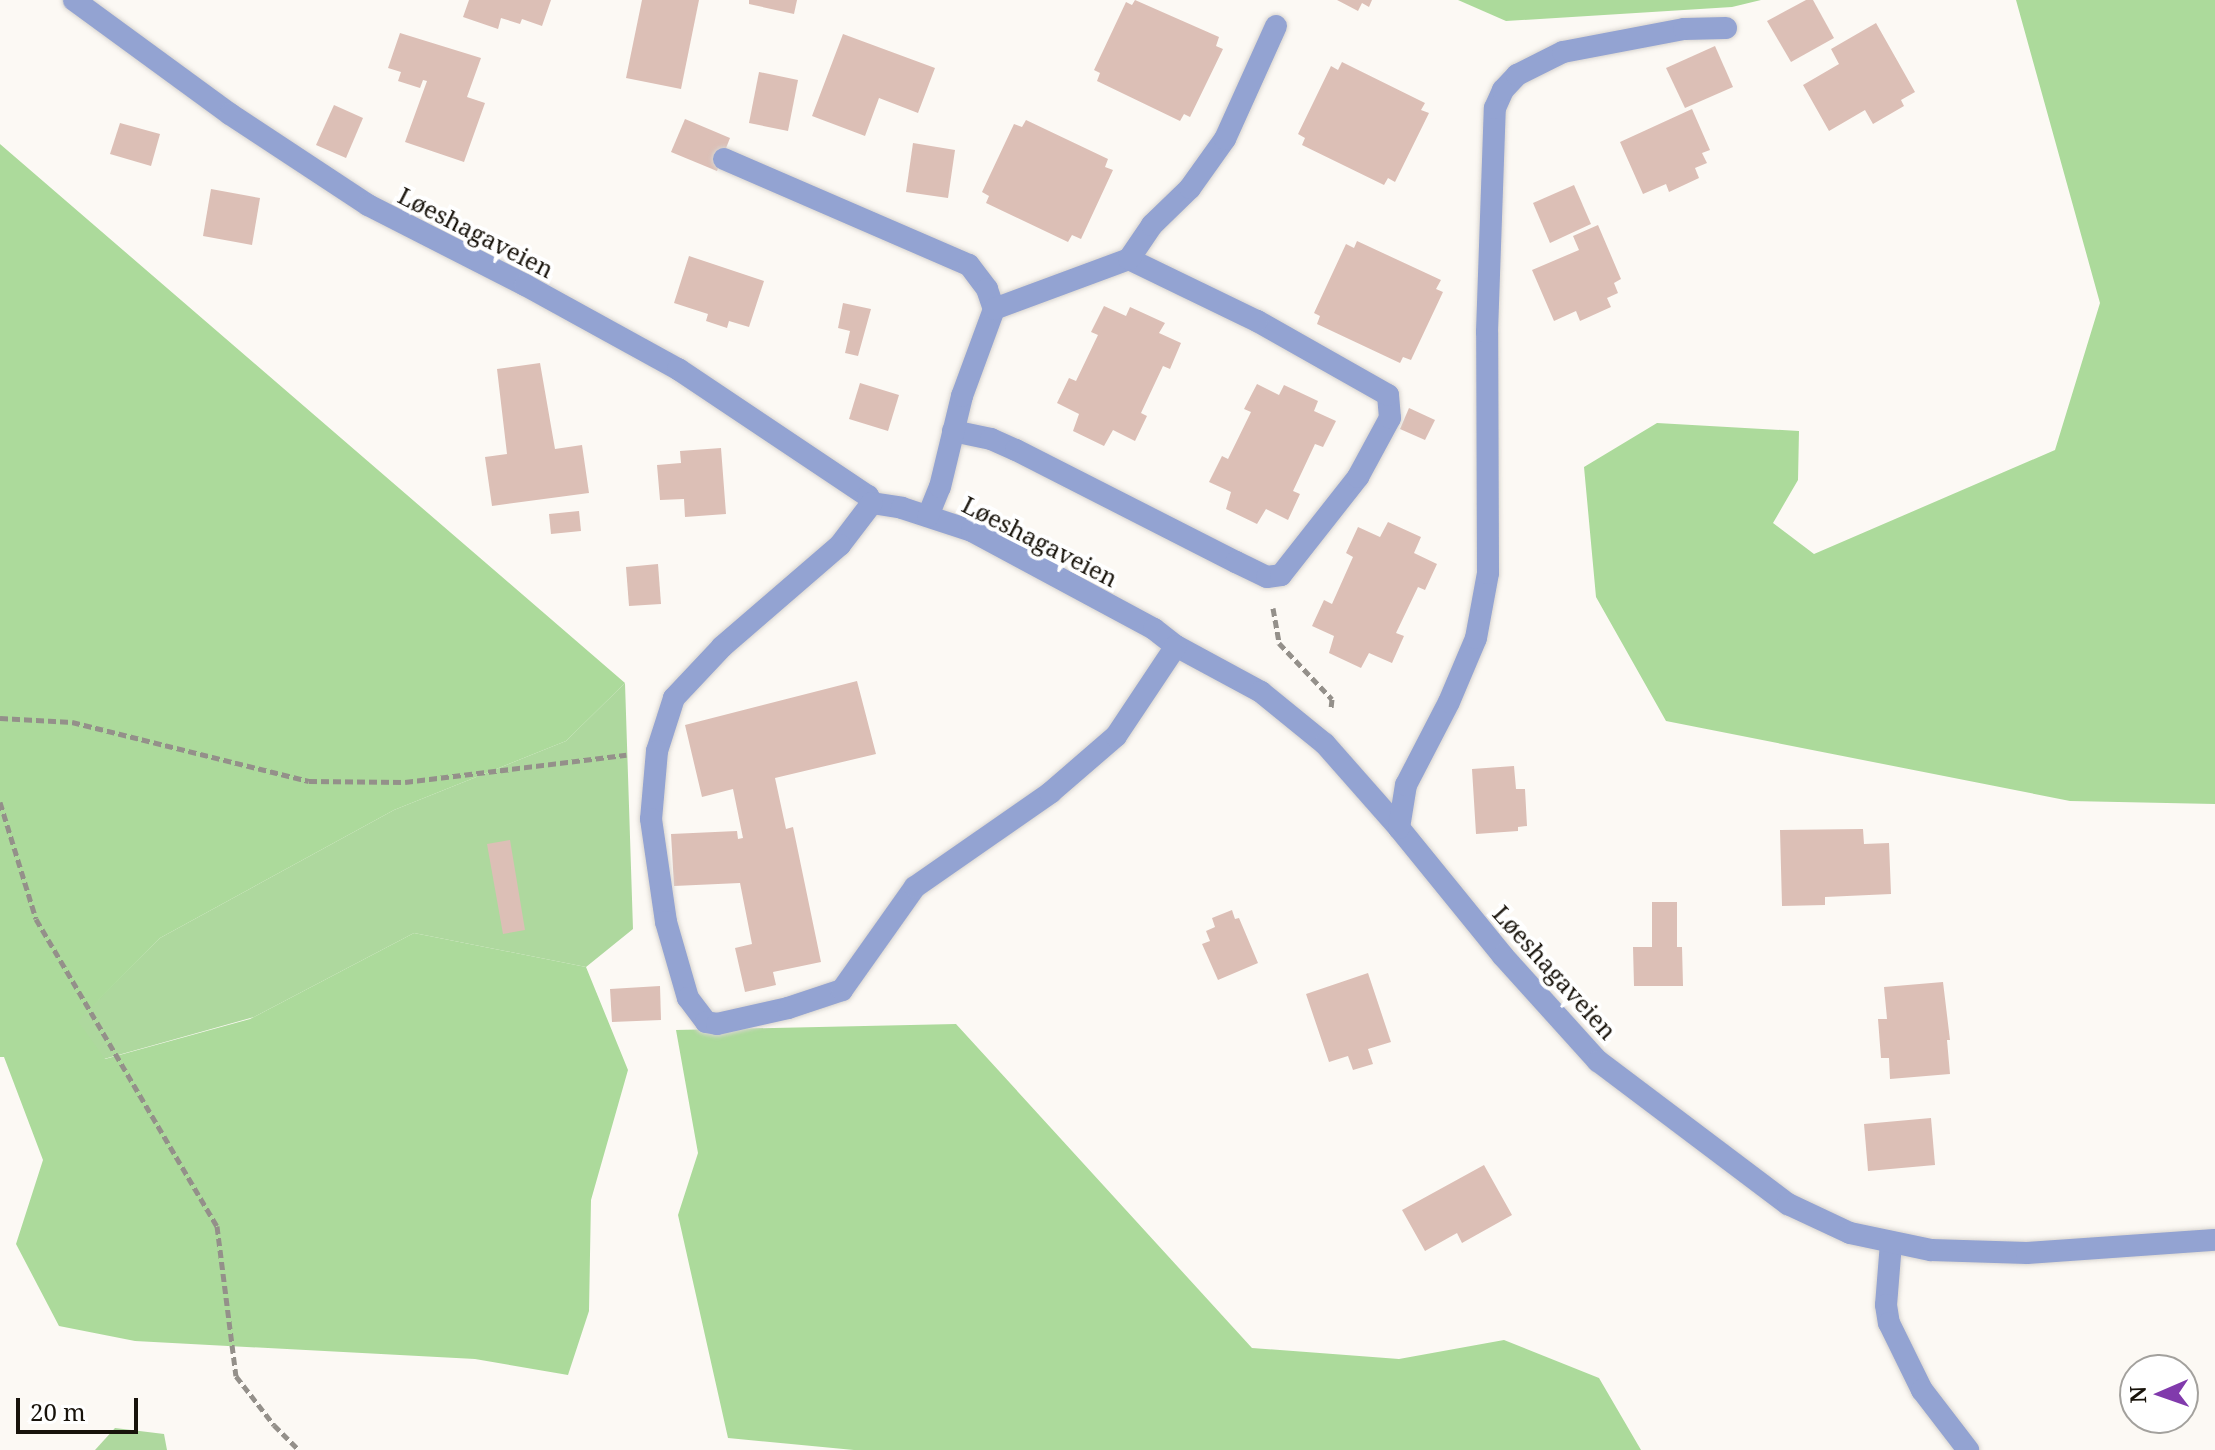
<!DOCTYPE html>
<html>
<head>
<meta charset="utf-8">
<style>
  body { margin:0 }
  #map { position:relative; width:2215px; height:1450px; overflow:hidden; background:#fcf9f4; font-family:"Noto Serif",serif }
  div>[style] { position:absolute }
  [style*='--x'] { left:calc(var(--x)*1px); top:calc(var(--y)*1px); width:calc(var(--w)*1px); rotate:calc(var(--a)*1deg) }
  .green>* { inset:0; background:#aed89e }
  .forest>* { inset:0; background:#acda9b }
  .building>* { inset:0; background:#dcbfb6 }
  .path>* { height:5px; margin-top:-2.5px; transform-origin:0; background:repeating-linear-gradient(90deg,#94908a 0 8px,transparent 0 12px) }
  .roads { filter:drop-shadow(0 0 2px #d8d4cf) drop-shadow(0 0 2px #d8d4cf) }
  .service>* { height:22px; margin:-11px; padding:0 11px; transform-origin:11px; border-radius:11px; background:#93a3d2 }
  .minor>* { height:22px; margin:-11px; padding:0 11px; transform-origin:11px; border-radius:11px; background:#93a3d2 }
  span { translate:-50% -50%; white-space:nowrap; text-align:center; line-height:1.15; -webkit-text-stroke:8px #fff; paint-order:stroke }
  .street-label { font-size:24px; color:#18130b }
  .north { position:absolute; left:2119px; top:1354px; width:80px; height:80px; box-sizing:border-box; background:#fff; border:2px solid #a3a19d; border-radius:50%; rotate:268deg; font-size:22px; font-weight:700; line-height:32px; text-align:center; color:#18130b }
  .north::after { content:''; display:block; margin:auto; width:28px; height:36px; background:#813aac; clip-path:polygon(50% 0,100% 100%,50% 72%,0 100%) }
  .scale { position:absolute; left:16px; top:1398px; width:122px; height:36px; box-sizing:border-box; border:4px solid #18130b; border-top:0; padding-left:10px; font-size:24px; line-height:28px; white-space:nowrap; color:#18130b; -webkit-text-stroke:6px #fff; paint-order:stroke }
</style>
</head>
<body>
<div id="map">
  <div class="green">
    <div style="clip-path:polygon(625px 683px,633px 929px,586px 967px,414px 933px,254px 1017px,104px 1059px,77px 1021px,160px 938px,394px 810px,566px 741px)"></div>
    <div style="clip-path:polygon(115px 1428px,164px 1434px,167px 1450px,95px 1450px)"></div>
  </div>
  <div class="forest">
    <div style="clip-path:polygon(1458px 0,1761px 0,1732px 7px,1506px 21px)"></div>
    <div style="clip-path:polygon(2016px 0,2215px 0,2215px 804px,2070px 801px,1666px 721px,1596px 597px,1584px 467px,1657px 423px,1799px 431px,1798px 480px,1773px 523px,1814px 554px,2055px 450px,2100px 303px)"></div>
    <div style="clip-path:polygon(0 144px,625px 683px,566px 741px,394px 810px,160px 938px,78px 1021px,105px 1059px,250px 1019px,414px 933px,586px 967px,628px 1070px,591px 1200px,589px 1311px,568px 1375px,475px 1359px,135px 1341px,59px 1326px,16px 1244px,43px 1160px,4px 1057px,0 1057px)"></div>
    <div style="clip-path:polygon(956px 1024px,1252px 1348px,1399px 1359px,1504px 1340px,1599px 1378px,1641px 1450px,854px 1450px,728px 1438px,678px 1215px,698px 1153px,676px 1030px)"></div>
  </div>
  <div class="building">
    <div style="clip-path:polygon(469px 0,551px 0,542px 26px,522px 19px,520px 24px,501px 18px,498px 29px,463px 17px)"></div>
    <div style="clip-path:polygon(642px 0,699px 0,681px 89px,626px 78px)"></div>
    <div style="clip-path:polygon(749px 0,797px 0,794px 14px,749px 4px)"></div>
    <div style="clip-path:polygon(1135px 0,1219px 37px,1216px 46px,1223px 49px,1190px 117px,1184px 114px,1180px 121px,1097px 81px,1100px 73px,1094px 70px,1126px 2px,1132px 5px)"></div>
    <div style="clip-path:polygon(1337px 0,1372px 0,1369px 7px,1362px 3px,1358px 11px)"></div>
    <div style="clip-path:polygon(1806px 0,1813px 0,1834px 38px,1791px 62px,1767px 21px)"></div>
    <div style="clip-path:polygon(1876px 23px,1915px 92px,1901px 100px,1904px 106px,1873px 124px,1865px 110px,1829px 131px,1803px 85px,1839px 64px,1831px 49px)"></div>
    <div style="clip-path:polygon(400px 33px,481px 58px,467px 97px,485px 103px,464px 162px,405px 142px,427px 81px,423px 80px,420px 88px,398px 81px,401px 72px,388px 68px)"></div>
    <div style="clip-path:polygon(843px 34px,935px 68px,918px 113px,879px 98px,865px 136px,812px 116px)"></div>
    <div style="clip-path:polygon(1715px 46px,1733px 87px,1685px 108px,1666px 68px)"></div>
    <div style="clip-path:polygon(1342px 62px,1425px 103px,1421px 110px,1429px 113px,1395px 182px,1388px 178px,1384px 185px,1302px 145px,1305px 138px,1298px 134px,1331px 66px,1338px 70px)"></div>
    <div style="clip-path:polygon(759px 72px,798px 80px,788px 131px,749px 123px)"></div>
    <div style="clip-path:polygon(334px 105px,363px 118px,346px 158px,316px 145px)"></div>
    <div style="clip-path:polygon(1692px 109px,1710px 150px,1702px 153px,1707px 163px,1695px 168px,1699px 178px,1669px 192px,1666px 184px,1643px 194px,1620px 142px)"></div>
    <div style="clip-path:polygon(685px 119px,730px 138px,717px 171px,671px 152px)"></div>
    <div style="clip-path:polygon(1026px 120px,1108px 159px,1105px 167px,1113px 170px,1081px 239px,1072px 235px,1068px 242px,986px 203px,989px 196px,982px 192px,1014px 124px,1022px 127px)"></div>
    <div style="clip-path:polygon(120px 123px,160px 134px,151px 166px,110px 154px)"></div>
    <div style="clip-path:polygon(913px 143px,955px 150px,948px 198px,906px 192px)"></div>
    <div style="clip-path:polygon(1574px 185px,1591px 224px,1550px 243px,1533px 203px)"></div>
    <div style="clip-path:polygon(211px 189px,260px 198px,252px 245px,203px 236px)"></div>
    <div style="clip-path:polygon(1598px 225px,1621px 279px,1614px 283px,1618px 293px,1607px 298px,1611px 307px,1580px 321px,1576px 311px,1554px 321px,1532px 270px,1579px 250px,1573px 236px)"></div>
    <div style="clip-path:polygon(1357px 241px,1441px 280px,1436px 289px,1443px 292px,1411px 360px,1403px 357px,1400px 363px,1317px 324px,1320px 316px,1314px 313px,1346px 244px,1354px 248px)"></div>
    <div style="clip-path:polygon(689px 256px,764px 281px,749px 327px,729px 321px,727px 328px,706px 321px,708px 314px,674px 303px)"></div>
    <div style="clip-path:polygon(843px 303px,871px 309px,858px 356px,845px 353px,850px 331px,838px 328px)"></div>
    <div style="clip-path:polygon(1104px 306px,1126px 316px,1130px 307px,1165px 323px,1159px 333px,1181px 343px,1170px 369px,1163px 366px,1141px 413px,1147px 416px,1135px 441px,1113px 430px,1104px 446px,1073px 431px,1079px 414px,1057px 403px,1069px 378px,1076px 381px,1098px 335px,1091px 332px)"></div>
    <div style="clip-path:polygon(540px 363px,555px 449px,582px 445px,589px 493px,492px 506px,485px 457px,507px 454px,497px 369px)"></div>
    <div style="clip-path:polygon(860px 383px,899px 395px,888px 431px,849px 419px)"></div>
    <div style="clip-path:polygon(1257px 384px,1279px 395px,1284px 385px,1318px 401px,1314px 411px,1336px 421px,1323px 447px,1315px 444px,1293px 491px,1300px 494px,1288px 520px,1266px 509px,1257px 524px,1226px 509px,1231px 492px,1209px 482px,1222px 456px,1228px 459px,1251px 412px,1244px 409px)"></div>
    <div style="clip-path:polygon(1409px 408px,1435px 420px,1425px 440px,1400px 429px)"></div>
    <div style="clip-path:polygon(721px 448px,726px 514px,685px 517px,684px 499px,660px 500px,657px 465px,681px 463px,680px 451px)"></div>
    <div style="clip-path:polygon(579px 511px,581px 531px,551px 534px,549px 514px)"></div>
    <div style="clip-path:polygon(1388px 522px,1421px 537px,1414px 553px,1437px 564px,1425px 590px,1418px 587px,1396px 633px,1404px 636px,1392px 663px,1369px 653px,1361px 668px,1329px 653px,1334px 636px,1312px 626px,1324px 600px,1332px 604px,1353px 557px,1346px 553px,1358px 527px,1380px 537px)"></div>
    <div style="clip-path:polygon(658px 564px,661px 604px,629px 606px,626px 567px)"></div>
    <div style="clip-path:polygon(857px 681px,876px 754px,775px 778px,786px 829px,793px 827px,821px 962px,773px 972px,776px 985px,745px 992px,735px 948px,752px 944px,740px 883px,674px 886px,671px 834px,737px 831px,738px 839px,743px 838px,733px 789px,702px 797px,685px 725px)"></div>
    <div style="clip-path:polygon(1514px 766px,1516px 789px,1525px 789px,1527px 826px,1518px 827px,1518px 831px,1476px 834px,1472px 769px)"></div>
    <div style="clip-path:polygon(1863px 829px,1864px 844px,1889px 843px,1891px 894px,1825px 897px,1825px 905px,1782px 906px,1780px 830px)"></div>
    <div style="clip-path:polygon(510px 840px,525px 930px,503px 934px,487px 844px)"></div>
    <div style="clip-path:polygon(1652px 902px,1677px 902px,1677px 947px,1682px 947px,1683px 986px,1634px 986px,1633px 947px,1652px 947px)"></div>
    <div style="clip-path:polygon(1232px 910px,1235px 919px,1239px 918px,1258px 963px,1218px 980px,1202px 944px,1210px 941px,1206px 931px,1215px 927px,1212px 918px)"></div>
    <div style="clip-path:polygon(1368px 973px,1391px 1042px,1368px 1049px,1373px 1064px,1353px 1070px,1348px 1056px,1329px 1062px,1306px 994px)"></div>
    <div style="clip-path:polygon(1943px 982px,1950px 1040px,1947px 1040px,1950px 1074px,1890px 1079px,1889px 1058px,1881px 1058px,1878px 1019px,1887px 1019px,1884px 987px)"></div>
    <div style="clip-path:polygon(660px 986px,661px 1020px,612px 1022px,610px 989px)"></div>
    <div style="clip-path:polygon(1931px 1118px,1935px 1165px,1868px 1171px,1864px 1124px)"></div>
    <div style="clip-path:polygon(1484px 1165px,1512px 1215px,1462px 1243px,1457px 1233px,1425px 1251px,1402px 1210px)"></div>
  </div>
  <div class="path">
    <div style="--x:1273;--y:608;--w:36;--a:80"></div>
    <div style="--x:1279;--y:643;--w:77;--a:46.6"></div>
    <div style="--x:1332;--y:699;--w:9;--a:96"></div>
    <div style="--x:0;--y:718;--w:72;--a:3.2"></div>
    <div style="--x:72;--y:722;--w:244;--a:14"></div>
    <div style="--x:309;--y:781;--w:96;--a:0.6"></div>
    <div style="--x:405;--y:782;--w:223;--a:-7"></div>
    <div style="--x:0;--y:802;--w:122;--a:72.9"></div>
    <div style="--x:36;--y:919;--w:356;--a:59.5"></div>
    <div style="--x:217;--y:1226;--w:151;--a:82.8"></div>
    <div style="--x:236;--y:1376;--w:62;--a:52.2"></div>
    <div style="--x:274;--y:1425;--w:35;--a:45"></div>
  </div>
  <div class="roads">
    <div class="service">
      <div style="--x:724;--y:159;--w:267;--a:23.4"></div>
      <div style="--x:969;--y:265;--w:30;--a:53"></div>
      <div style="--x:987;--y:289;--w:21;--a:71"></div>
      <div style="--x:1891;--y:1243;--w:62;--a:94.6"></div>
      <div style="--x:1886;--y:1305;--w:18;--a:81"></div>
      <div style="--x:1889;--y:1323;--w:75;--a:63.8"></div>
      <div style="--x:1922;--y:1390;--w:76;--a:52.5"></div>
    </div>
    <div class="minor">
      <div style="--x:74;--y:0;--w:193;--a:36.2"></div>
      <div style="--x:230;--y:114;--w:165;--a:33.4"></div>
      <div style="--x:368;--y:205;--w:176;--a:27"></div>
      <div style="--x:525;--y:285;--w:175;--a:28.8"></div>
      <div style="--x:678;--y:369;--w:229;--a:33.8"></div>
      <div style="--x:868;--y:496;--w:8;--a:60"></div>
      <div style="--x:872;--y:503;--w:30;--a:9"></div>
      <div style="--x:902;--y:508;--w:74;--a:18.2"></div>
      <div style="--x:972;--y:531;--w:207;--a:28.3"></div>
      <div style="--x:1154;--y:629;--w:28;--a:38"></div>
      <div style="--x:1176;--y:646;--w:97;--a:28.4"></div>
      <div style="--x:1261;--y:692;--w:82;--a:39.1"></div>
      <div style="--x:1325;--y:744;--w:112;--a:48.6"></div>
      <div style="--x:1399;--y:828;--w:165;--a:50.9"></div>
      <div style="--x:1503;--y:956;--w:142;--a:47.9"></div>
      <div style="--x:1598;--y:1061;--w:238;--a:37"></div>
      <div style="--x:1788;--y:1204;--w:68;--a:25.1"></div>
      <div style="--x:1850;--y:1233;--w:83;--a:11.9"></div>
      <div style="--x:1931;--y:1250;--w:96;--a:1.8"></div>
      <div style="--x:2027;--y:1253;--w:188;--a:-4"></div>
      <div style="--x:953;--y:431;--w:39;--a:12"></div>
      <div style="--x:991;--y:439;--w:27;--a:24"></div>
      <div style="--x:1016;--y:450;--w:247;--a:27"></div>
      <div style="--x:1236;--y:562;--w:34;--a:26"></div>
      <div style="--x:1267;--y:577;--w:14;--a:-8"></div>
      <div style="--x:1281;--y:575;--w:125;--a:-51.8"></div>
      <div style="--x:1358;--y:477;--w:67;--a:-61.5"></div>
      <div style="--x:1390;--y:418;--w:23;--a:-95"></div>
      <div style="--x:1388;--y:395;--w:150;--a:-150.5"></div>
      <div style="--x:1257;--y:321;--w:142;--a:-154.2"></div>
      <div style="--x:872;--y:503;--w:53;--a:127.3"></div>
      <div style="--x:840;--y:545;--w:156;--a:139.2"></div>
      <div style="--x:722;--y:647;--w:70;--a:133.3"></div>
      <div style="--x:674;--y:698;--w:56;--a:107.8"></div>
      <div style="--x:657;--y:751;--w:68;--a:95"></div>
      <div style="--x:651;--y:819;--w:104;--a:81.7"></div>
      <div style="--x:666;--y:922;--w:79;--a:73.9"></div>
      <div style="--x:688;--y:998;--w:30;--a:53"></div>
      <div style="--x:706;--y:1022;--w:11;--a:10"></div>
      <div style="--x:717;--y:1024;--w:73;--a:-12.7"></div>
      <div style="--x:788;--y:1008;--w:57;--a:-18.4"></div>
      <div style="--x:842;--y:990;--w:126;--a:-54.7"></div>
      <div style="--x:915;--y:887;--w:165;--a:-34.8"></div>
      <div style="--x:1050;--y:793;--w:87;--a:-40.8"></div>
      <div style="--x:1116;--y:736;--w:108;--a:-56.3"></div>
      <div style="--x:928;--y:516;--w:31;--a:-68"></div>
      <div style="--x:940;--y:487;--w:94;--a:-76.4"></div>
      <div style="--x:962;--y:396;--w:93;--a:-69.8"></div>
      <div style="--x:994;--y:309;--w:144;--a:-20.3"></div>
      <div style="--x:1129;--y:259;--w:41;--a:-55.9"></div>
      <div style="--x:1152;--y:225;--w:53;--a:-44.2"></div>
      <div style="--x:1190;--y:188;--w:60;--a:-54.5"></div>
      <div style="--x:1225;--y:139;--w:124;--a:-65.7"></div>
      <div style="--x:1399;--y:828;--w:44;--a:-80.8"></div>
      <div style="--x:1406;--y:785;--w:93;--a:-62.6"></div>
      <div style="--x:1449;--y:702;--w:69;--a:-67.1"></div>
      <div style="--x:1476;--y:638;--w:66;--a:-79.5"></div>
      <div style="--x:1488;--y:573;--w:241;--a:-90.2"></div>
      <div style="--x:1487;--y:332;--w:224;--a:-88"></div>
      <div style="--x:1495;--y:108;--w:20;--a:-66"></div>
      <div style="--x:1503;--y:90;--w:21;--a:-47"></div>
      <div style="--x:1517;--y:75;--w:51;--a:-26.6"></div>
      <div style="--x:1563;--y:52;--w:123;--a:-10.8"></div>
      <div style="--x:1684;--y:29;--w:42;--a:-1.4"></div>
    </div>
  </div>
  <div class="street-label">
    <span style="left:476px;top:232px;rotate:27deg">Løeshagaveien</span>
    <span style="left:1040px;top:541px;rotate:27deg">Løeshagaveien</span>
    <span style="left:1555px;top:972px;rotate:48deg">Løeshagaveien</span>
  </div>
  <div class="north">N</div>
  <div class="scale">20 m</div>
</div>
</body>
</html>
